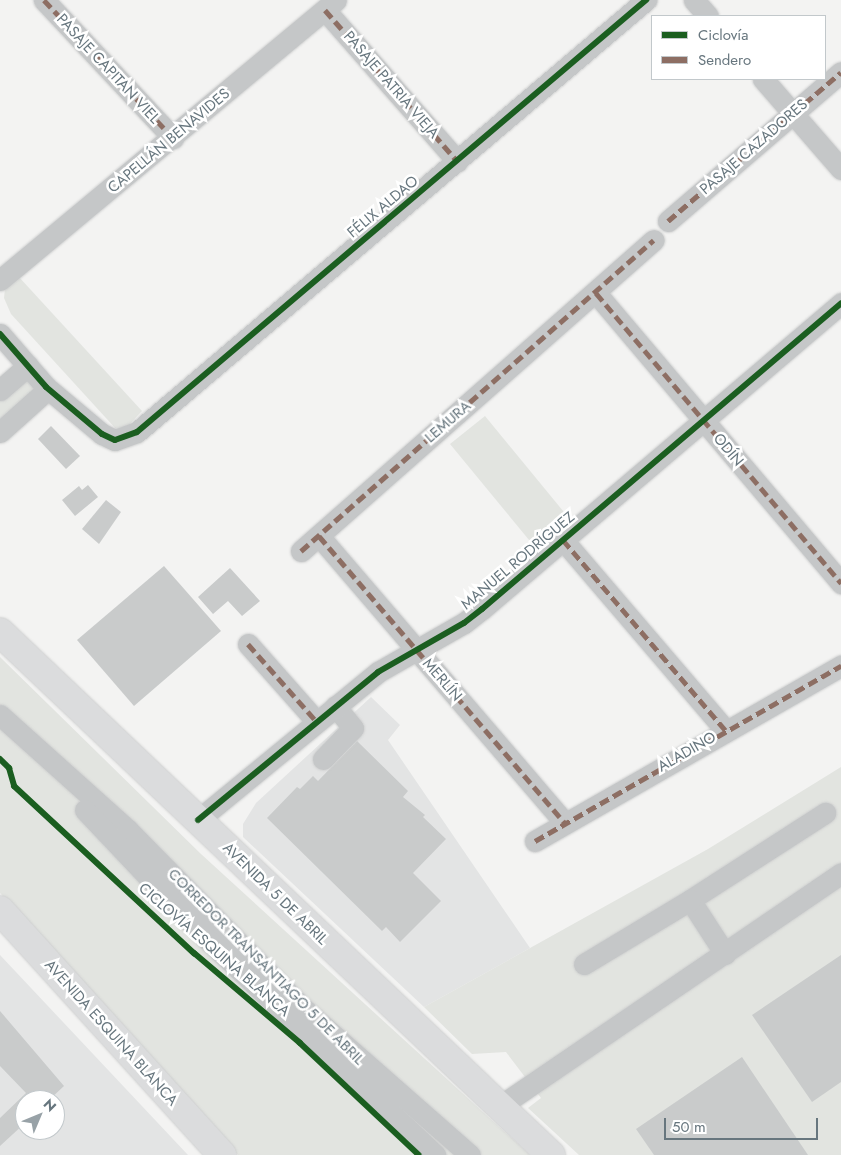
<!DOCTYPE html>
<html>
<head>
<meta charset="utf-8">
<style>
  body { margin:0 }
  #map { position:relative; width:841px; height:1155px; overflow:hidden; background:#f3f3f2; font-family:Jost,sans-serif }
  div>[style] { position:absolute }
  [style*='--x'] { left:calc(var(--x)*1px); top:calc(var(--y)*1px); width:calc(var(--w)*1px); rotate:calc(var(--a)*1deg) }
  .built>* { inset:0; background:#e3e4e4 }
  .green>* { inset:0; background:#e2e4e0 }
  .building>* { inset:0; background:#c9cbcb }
  .roads { filter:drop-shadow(0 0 1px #cecfcf) drop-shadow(0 0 1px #cecfcf) }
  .minor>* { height:21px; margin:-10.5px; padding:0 10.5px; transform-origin:10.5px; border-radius:10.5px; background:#c5c7c8 }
  .major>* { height:28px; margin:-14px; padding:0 14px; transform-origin:14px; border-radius:14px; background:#dbdcdd }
  .quiet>* { height:5px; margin-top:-2.5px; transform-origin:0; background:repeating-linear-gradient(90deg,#8d6e63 0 10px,transparent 0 15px) }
  .cycleway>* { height:6px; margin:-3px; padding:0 3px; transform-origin:3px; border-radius:3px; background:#1b5e20 }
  span { translate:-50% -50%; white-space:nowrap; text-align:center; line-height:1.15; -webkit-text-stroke:5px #fff; paint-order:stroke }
  .street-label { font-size:15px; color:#67767e }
  .legend { position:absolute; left:651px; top:15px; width:175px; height:65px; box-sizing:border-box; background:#fff; border:1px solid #c2c8cb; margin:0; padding:6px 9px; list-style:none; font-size:15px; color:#67767e }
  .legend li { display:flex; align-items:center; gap:10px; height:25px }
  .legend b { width:25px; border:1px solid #c2c8cb }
  .north { position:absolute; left:15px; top:1090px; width:50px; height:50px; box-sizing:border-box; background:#fff; border:1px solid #c2c8cb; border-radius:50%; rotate:45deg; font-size:14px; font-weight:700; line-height:20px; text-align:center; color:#67767e }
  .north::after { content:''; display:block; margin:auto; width:18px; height:22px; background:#98a2a7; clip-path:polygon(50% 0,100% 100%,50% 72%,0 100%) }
  .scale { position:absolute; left:664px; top:1118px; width:154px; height:22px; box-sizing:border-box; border:2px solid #67767e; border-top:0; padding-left:6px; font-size:15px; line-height:18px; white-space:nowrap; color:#67767e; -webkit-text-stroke:4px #fff; paint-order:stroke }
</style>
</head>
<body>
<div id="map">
  <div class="built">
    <div style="clip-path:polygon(371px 697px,400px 725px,388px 740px,530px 948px,424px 1007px,243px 837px,243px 824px,256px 803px)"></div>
    <div style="clip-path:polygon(evenodd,0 955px,188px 1155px,0 1155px,0 955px,25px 1100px,55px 1100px,55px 1130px,25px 1130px,25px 1100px)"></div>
  </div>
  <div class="green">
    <div style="clip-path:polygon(19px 277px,142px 411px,126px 428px,116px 429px,11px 314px,4px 298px,5px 289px)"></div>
    <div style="clip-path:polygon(26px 378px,36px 389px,0 421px,0 401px)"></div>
    <div style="clip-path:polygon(485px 416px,568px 517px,534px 546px,450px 444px)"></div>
    <div style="clip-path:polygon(0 657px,201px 854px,530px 1155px,238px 1155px,0 893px)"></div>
    <div style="clip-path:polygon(841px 767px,841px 1155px,579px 1155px,528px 1108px,541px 1098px,506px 1052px,472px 1054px,424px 1007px,708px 849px)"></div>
  </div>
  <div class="building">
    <div style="clip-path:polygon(51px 426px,80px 456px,66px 469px,38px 439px)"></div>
    <div style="clip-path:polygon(88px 485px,98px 497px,75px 516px,62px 500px,79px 486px,82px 490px)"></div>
    <div style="clip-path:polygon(106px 500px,121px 512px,99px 544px,82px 529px)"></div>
    <div style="clip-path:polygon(164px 566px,221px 631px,134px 706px,77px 640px)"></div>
    <div style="clip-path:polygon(230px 568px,260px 601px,242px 616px,228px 601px,213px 614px,198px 597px)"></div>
    <div style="clip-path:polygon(357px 741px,408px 791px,403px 797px,425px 815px,423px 817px,446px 839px,413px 873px,441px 901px,400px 942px,386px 927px,382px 931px,267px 818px,297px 787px,300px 789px,313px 776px,318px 781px)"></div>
    <div style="clip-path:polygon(841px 955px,841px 1082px,812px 1102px,752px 1015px)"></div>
    <div style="clip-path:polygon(0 1011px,64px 1086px,49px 1100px,25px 1100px,25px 1123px,0 1146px,0 1118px,26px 1093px,0 1066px)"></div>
    <div style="clip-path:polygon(742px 1057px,808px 1155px,654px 1155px,636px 1129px)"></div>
  </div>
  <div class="roads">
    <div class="minor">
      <div style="--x:44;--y:0;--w:189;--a:46.9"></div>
      <div style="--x:694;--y:0;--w:21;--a:49"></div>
      <div style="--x:325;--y:10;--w:201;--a:48.8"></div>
      <div style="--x:763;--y:79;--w:119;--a:49.1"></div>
      <div style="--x:668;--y:221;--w:228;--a:-40.7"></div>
      <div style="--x:0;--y:280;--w:437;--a:-39.8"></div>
      <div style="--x:596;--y:293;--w:380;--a:49.8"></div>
      <div style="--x:0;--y:334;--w:70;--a:49"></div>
      <div style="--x:46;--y:387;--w:73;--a:40"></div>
      <div style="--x:102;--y:434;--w:14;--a:25"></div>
      <div style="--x:115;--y:440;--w:23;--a:-20"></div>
      <div style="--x:137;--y:432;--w:668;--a:-40.32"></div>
      <div style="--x:0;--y:390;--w:37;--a:-41"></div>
      <div style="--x:0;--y:432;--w:64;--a:-41.9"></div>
      <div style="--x:319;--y:536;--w:378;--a:49.4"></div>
      <div style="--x:563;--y:540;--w:250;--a:49.5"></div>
      <div style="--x:301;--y:551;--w:470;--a:-41.4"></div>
      <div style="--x:248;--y:644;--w:104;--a:48.5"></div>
      <div style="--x:0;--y:715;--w:171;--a:41.9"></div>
      <div style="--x:127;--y:829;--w:255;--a:45.5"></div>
      <div style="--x:306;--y:1011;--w:218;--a:41.3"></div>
      <div style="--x:323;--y:759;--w:43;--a:-45.9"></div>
      <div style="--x:353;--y:728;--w:28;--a:-129"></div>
      <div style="--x:85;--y:810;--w:179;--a:46.6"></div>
      <div style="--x:208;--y:940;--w:313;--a:43.4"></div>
      <div style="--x:198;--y:820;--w:233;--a:-39.4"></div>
      <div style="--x:378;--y:672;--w:99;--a:-29.7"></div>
      <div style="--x:464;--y:623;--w:23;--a:-38"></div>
      <div style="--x:482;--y:609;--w:472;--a:-40.4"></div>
      <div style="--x:535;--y:841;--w:353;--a:-29.8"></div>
      <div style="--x:725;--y:954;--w:64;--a:-122.9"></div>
      <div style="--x:690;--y:900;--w:161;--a:-32.8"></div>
      <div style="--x:584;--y:964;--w:124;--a:-31.1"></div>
      <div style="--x:500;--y:1106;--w:413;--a:-34.3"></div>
    </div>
    <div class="major">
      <div style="--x:0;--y:632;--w:760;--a:43.51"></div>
      <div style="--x:0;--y:910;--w:331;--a:47.8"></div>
    </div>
  </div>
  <div class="quiet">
    <div style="--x:44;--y:0;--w:189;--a:46.9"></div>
    <div style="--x:325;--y:10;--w:201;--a:48.8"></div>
    <div style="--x:668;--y:221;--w:228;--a:-40.7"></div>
    <div style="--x:596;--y:293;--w:380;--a:49.8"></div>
    <div style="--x:319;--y:536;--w:378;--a:49.4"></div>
    <div style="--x:563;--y:540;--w:250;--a:49.5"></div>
    <div style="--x:301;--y:551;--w:470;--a:-41.4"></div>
    <div style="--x:248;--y:644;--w:104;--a:48.5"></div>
    <div style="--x:535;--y:841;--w:353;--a:-29.8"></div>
  </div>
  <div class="cycleway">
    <div style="--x:0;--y:334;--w:70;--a:49"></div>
    <div style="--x:46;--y:387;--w:73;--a:40"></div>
    <div style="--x:102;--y:434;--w:14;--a:25"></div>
    <div style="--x:115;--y:440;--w:23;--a:-20"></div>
    <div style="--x:137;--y:432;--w:668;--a:-40.32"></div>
    <div style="--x:0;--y:759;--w:13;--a:45"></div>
    <div style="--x:9;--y:768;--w:19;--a:74"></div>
    <div style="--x:14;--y:786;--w:246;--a:42.9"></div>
    <div style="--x:194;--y:953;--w:139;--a:40.3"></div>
    <div style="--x:300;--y:1043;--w:163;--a:43.3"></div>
    <div style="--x:198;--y:820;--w:233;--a:-39.4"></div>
    <div style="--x:378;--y:672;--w:99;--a:-29.7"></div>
    <div style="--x:464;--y:623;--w:23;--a:-38"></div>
    <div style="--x:482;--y:609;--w:472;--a:-40.4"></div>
  </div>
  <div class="street-label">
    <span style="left:108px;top:69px;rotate:47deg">PASAJE CAPITAN VIEL</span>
    <span style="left:391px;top:85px;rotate:49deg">PASAJE PATRIA VIEJA</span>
    <span style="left:169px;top:141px;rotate:-40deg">CAPELLÁN BENAVIDES</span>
    <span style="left:754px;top:147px;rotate:-41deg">PASAJE CAZADORES</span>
    <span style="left:383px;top:207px;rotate:-40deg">FÉLIX ALDAO</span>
    <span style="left:448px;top:422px;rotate:-41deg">LEMURA</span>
    <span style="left:728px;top:450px;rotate:50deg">ODÍN</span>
    <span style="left:518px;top:561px;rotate:-40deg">MANUEL RODRÍGUEZ</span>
    <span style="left:442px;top:680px;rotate:49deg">MERLÍN</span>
    <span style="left:687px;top:752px;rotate:-30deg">ALADINO</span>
    <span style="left:275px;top:894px;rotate:44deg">AVENIDA 5 DE ABRIL</span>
    <span style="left:214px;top:950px;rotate:41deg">CICLOVÍA ESQUINA BLANCA</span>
    <span style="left:266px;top:967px;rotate:45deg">CORREDOR TRANSANTIAGO 5 DE ABRIL</span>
    <span style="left:111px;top:1033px;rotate:48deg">AVENIDA ESQUINA BLANCA</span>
  </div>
  <ul class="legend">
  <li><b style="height:6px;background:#1b5e20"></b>Ciclovía</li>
  <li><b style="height:6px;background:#8d6e63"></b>Sendero</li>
  </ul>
  <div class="north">N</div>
  <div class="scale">50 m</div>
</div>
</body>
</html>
